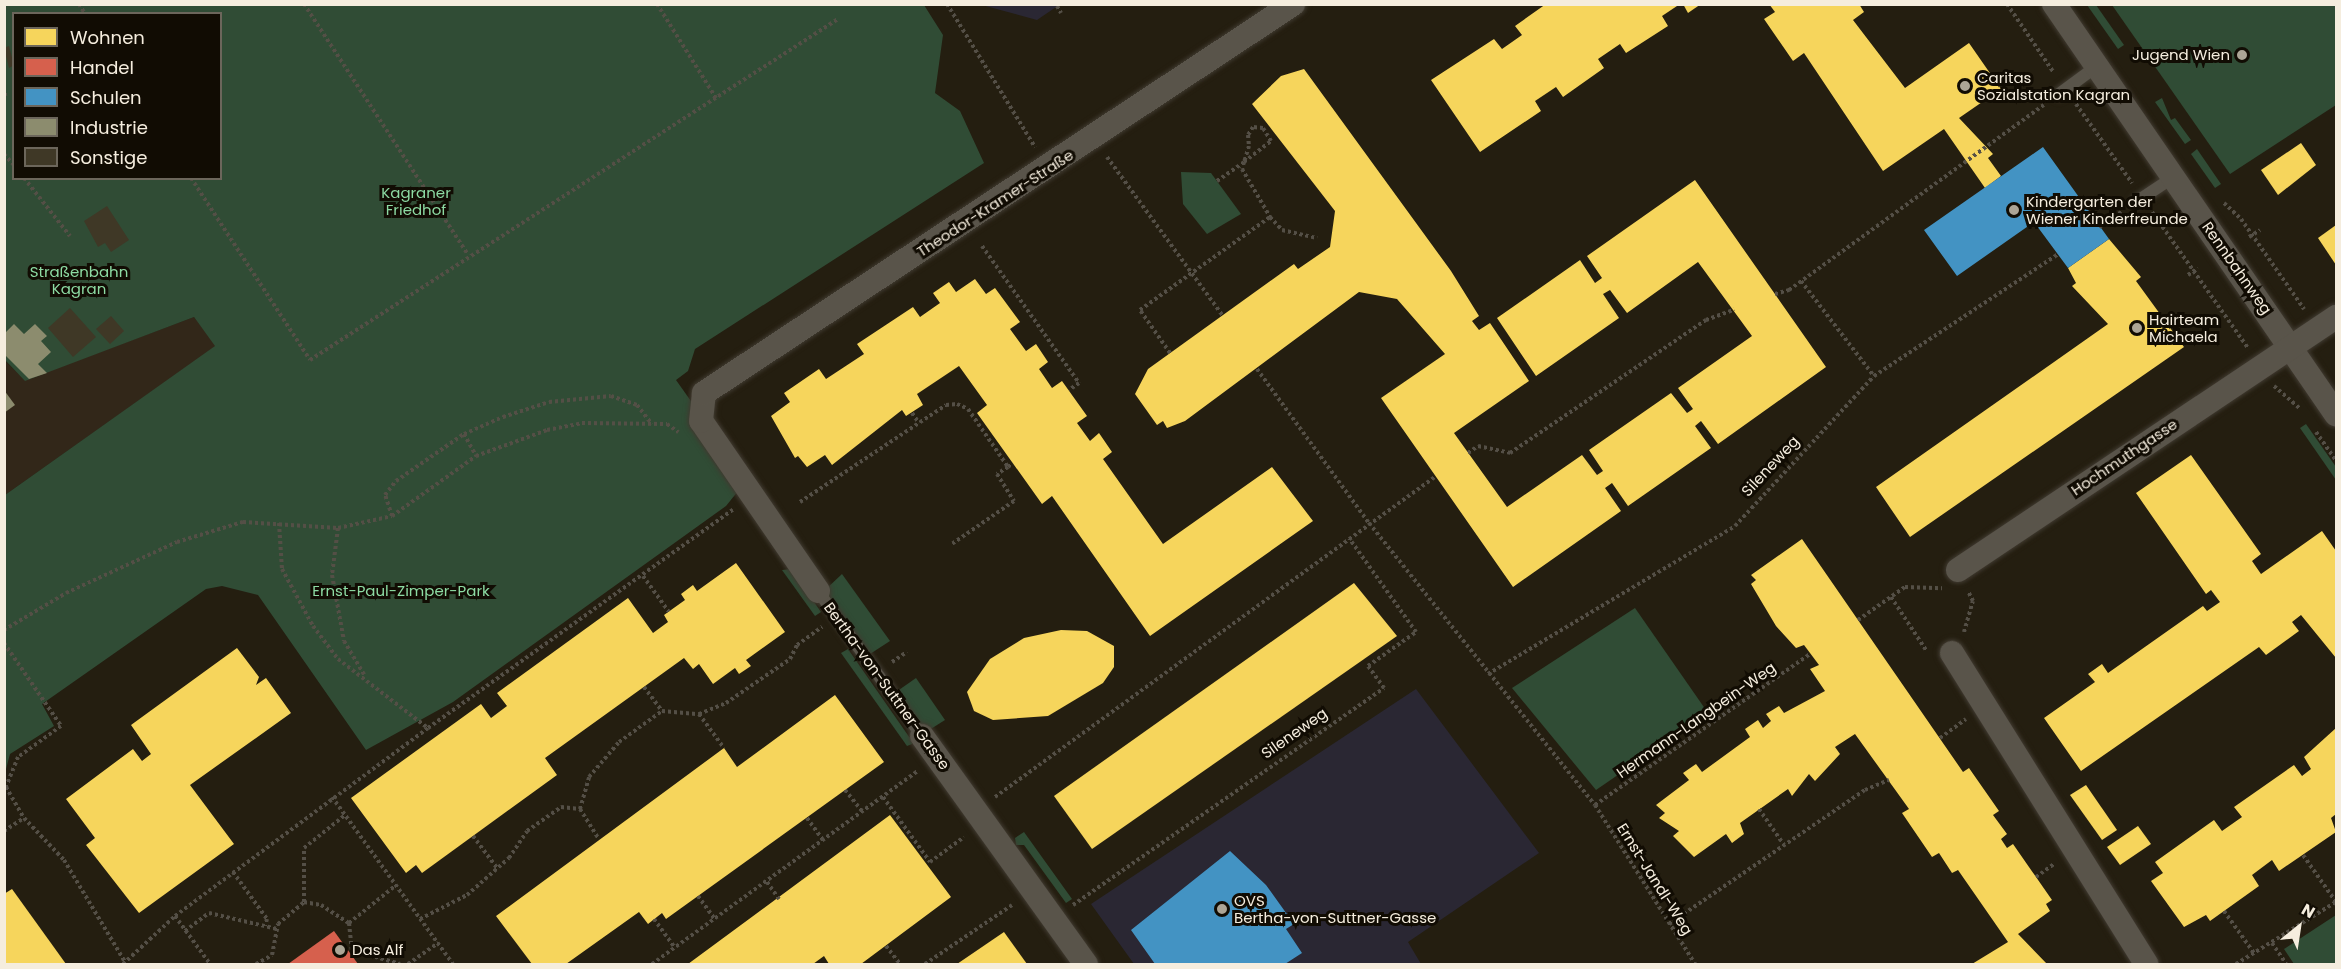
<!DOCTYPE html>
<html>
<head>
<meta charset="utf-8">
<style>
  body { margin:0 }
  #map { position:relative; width:2341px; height:969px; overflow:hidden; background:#241e10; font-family:Poppins,sans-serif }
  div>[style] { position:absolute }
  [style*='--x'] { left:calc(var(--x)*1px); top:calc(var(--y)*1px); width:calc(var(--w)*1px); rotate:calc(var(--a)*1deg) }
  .industrial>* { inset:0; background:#322719 }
  .education>* { inset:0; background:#2a2733 }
  .green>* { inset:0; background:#304c35 }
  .homes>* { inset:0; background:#f6d55c }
  .shops>* { inset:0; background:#d6604d }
  .schools>* { inset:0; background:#4393c3 }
  .industry>* { inset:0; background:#8c8c6e }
  .building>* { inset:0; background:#3f3826 }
  .path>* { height:4px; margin-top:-2px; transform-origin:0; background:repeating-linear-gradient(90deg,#544f46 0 3px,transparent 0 6px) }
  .roads { filter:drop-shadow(0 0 2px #403a30) drop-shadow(0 0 2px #403a30) }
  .lane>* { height:12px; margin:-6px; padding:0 6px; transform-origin:6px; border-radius:6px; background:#59544a }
  .street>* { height:24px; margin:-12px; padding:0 12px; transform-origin:12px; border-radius:12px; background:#59544a }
  .dots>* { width:16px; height:16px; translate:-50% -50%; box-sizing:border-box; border:3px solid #110c03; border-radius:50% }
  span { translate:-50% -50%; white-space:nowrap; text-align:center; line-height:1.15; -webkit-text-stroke:6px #110c03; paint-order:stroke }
  .poi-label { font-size:15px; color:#f5edde }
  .right { translate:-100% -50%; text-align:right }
  .left { translate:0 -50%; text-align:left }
  .park-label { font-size:15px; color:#8ddba3 }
  .street-label { font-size:15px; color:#f5edde }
  .frame { position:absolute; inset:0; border:6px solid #f5edde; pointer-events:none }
  .legend { position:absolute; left:12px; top:12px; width:210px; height:168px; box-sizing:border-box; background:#110c03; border:2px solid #6c665b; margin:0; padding:8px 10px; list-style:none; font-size:18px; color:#f5edde }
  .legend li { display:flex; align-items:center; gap:12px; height:30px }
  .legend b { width:30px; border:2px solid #6c665b }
  .north { position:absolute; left:2269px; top:897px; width:60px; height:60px; -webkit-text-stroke:4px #110c03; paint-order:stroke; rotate:30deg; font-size:16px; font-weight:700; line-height:24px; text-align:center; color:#f5edde }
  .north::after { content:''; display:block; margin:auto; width:21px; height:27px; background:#f5edde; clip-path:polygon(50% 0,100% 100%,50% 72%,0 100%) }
</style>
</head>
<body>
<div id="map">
  <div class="industrial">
    <div style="clip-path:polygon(194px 317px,216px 346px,5px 495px,4px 360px,25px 380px)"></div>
  </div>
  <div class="education">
    <div style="clip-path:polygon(982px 5px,1059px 5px,1037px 20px)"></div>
    <div style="clip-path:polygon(1416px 689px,1539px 853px,1408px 942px,1421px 964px,1134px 964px,1091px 904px)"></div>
  </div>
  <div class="green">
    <div style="clip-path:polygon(evenodd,5px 5px,924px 5px,943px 35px,935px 93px,960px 111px,984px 163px,695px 349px,688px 371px,676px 380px,747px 480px,726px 506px,453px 702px,366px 750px,258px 595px,222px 586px,206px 589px,42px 704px,54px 726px,10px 754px,5px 773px,5px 495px,215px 346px,194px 317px,25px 381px,5px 360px,5px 5px,14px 14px,220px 14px,220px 178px,14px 178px,14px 14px)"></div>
    <div style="clip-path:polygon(2087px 5px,2096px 5px,2124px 45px,2118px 49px)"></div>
    <div style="clip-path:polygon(2112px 5px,2336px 5px,2336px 105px,2230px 174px)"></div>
    <div style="clip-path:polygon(2162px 98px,2171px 120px,2175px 118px,2191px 140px,2185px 144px,2155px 102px)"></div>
    <div style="clip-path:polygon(2197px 149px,2221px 184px,2215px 188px,2191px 154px)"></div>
    <div style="clip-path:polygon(1181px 172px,1211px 173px,1241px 214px,1207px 234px,1183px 204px)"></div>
    <div style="clip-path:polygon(2306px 424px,2336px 467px,2336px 480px,2300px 428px)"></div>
    <div style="clip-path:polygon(791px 569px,821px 612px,815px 616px,782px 570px)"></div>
    <div style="clip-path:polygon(842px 574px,890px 641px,870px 654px,825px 590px)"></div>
    <div style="clip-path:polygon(1635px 608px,1708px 713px,1596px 790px,1512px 688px)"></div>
    <div style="clip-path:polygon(848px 649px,912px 741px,912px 744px,907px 746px,841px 653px)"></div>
    <div style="clip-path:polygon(916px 678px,945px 720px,926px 732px,896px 692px)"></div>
    <div style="clip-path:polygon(1024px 832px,1072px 899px,1066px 903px,1024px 845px,1016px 845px,1015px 838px)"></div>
    <div style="clip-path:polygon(2336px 915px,2336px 964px,2294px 964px,2284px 949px)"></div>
  </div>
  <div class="homes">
    <div style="clip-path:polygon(1546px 4px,1680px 4px,1662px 16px,1668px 26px,1626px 53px,1620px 44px,1598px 59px,1604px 68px,1563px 97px,1556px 87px,1535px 101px,1541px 111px,1480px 152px,1431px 80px,1494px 39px,1502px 49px,1522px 35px,1515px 26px)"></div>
    <div style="clip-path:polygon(1683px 4px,1701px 4px,1688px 13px)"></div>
    <div style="clip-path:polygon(1769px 4px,1859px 4px,1864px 12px,1853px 20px,1905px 88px,1969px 43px,2001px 89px,1959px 118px,1993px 154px,1988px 158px,2001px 176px,1985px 188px,1944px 129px,1883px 171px,1804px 53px,1793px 61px,1764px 19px,1775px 12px)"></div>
    <div style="clip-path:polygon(1304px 69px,1451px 271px,1479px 316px,1472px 321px,1479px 330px,1490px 323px,1529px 381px,1454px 433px,1507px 507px,1582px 455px,1597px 475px,1603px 471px,1589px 450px,1671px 393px,1687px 413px,1693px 409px,1678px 388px,1752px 336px,1698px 262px,1627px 313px,1610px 290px,1603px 294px,1619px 318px,1536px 376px,1497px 318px,1580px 260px,1595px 283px,1602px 278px,1587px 256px,1695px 180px,1826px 367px,1718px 444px,1701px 421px,1695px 426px,1711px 448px,1628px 506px,1612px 483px,1605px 488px,1621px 511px,1513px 587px,1381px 398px,1445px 354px,1397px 299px,1359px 292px,1185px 421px,1167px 428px,1163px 421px,1157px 425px,1135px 394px,1148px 369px,1294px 264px,1298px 269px,1330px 247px,1335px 211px,1252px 104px,1281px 76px)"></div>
    <div style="clip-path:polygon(2301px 143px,2316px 165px,2278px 195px,2261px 170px)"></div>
    <div style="clip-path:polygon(2336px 225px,2336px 265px,2318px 238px)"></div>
    <div style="clip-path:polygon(2109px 239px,2141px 277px,2136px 281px,2184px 347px,1910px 537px,1876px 487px,2108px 324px,2072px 286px,2076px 283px,2068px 268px)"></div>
    <div style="clip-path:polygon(975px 279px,986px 294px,995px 288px,1020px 322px,1010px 329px,1026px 351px,1036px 344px,1048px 362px,1039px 369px,1052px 388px,1062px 381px,1087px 416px,1077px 423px,1090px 441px,1099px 433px,1112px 452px,1103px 459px,1163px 544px,1272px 467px,1313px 521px,1150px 636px,1052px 496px,1042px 504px,977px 413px,987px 405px,959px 366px,917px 394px,923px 405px,906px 416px,902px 410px,832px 465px,825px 455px,807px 467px,798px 456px,795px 458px,771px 416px,790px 402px,784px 393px,819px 369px,826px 379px,864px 354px,857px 344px,913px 307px,920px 317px,940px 303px,933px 293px,949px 282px,956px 292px)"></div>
    <div style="clip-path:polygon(2191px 455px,2261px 554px,2252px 561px,2261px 574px,2322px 531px,2336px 551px,2336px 658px,2301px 615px,2292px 622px,2299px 631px,2266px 655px,2259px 647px,2081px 771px,2044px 718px,2095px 682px,2088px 674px,2102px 664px,2108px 673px,2203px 606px,2207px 611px,2220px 602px,2211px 590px,2206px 594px,2136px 493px)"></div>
    <div style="clip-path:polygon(1802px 539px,1963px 772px,1969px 768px,1999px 811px,1993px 815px,2007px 834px,2001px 839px,2007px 848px,2013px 844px,2052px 900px,2046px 904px,2050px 911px,2018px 934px,2047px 964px,1972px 964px,2008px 942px,1958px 870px,1952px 873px,1939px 853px,1932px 857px,1902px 813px,1909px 809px,1855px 734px,1835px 747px,1840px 754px,1815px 781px,1809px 774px,1792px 796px,1788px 789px,1740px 823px,1744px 834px,1732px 843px,1726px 834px,1694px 857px,1673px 836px,1679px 831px,1659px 818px,1665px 813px,1656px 805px,1689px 780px,1683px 773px,1696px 764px,1702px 772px,1750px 737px,1745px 729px,1758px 720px,1763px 728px,1771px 721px,1766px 714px,1779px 706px,1784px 713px,1825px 691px,1810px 669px,1819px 665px,1804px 645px,1796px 648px,1776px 626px,1751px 584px,1756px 580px,1751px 575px)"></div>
    <div style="clip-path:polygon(736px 563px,785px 632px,746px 660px,751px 666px,739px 674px,735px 668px,713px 684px,699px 664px,693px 669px,684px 658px,545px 758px,557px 775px,422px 873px,416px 865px,406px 873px,351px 798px,481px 704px,491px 718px,507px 706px,497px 693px,628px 598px,653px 633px,668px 622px,664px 615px,685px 600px,681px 594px,693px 585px,697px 591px)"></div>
    <div style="clip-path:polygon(1354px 583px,1397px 636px,1092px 849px,1054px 796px)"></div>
    <div style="clip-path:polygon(1061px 630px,1087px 631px,1114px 646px,1114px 667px,1103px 683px,1048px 716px,993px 720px,974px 711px,967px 692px,990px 659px,1024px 638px)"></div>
    <div style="clip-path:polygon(237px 648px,259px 677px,256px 685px,266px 678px,291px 713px,190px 785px,234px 844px,139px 913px,86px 845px,95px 838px,66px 799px,133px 749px,142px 761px,151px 754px,131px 725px)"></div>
    <div style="clip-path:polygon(835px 695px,884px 762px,666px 919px,662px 913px,648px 924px,639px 912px,566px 964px,532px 964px,496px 916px,724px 748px,737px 767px)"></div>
    <div style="clip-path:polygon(2336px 728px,2336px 814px,2331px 818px,2336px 832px,2279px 871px,2272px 860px,2252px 875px,2259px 886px,2210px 921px,2206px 915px,2184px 927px,2151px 881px,2163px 873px,2155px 862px,2214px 820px,2222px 831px,2242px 817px,2234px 807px,2294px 765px,2302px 776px,2311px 769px,2304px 757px)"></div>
    <div style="clip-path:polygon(2086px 785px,2117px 830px,2102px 840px,2070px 795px)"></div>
    <div style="clip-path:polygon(890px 815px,951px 897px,861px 964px,829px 964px,824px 956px,813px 964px,688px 964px)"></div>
    <div style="clip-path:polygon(2138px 826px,2151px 844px,2120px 865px,2107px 847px)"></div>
    <div style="clip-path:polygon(12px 889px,66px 964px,4px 964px,4px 894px)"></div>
    <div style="clip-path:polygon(1004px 932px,1027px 964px,957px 964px)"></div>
  </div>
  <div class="shops">
    <div style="clip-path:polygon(334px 931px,358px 964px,288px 964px)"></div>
  </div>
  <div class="schools">
    <div style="clip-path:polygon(2043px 147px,2109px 239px,2068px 268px,2034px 222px,1957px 276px,1924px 230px)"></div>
    <div style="clip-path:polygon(1230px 851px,1266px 885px,1294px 924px,1286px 929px,1302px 953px,1285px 964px,1155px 964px,1131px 930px)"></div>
  </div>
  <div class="industry">
    <div style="clip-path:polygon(14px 324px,24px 334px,35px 324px,47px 336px,41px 341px,51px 352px,38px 364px,47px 373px,29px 379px,4px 354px,4px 334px)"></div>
    <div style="clip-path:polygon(4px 390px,15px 405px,4px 413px)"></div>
  </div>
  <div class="building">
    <div style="clip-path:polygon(9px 46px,14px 65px,9px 68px,4px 48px)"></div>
    <div style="clip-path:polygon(107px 206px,129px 240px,111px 252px,105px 243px,98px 247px,84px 221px)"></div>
    <div style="clip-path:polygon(70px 308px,96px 337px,73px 357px,48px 328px)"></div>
    <div style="clip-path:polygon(111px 316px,124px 331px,110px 344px,96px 329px)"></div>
  </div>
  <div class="path">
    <div style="--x:79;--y:4;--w:12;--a:59"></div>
    <div style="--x:304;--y:4;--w:300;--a:56.8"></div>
    <div style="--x:657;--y:4;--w:111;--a:57.9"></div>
    <div style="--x:947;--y:4;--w:168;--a:58.4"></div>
    <div style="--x:2007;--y:4;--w:83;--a:55.7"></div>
    <div style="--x:1057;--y:6;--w:8;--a:60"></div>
    <div style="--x:4;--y:95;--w:4;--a:-34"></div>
    <div style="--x:2076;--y:104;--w:97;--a:54.7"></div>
    <div style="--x:4;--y:154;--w:15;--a:48"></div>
    <div style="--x:1107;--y:157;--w:197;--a:53.9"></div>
    <div style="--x:24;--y:178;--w:74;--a:51.6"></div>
    <div style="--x:191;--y:178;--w:217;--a:56.8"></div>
    <div style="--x:310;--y:360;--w:629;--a:-32.86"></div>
    <div style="--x:1217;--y:181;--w:33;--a:-35"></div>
    <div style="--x:1244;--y:162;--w:34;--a:-38"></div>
    <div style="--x:1271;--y:141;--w:15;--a:-122"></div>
    <div style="--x:1263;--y:128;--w:10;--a:-174"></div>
    <div style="--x:1253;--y:127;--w:9;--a:122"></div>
    <div style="--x:1248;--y:135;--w:11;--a:85"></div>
    <div style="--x:1249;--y:146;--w:17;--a:107"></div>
    <div style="--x:1244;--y:162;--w:7;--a:106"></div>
    <div style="--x:1242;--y:169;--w:56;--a:59.7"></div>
    <div style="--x:2224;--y:203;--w:23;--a:43"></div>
    <div style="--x:2241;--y:219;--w:110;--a:55"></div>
    <div style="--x:2152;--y:212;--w:166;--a:54.8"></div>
    <div style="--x:2099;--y:227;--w:27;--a:-34"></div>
    <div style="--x:2249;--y:237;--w:13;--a:-32"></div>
    <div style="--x:982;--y:246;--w:168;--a:54.7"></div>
    <div style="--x:1079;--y:383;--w:12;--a:145"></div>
    <div style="--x:2188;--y:275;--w:12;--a:-35"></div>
    <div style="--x:1801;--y:281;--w:120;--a:52.5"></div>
    <div style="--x:1775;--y:294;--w:15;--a:-16"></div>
    <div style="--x:1789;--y:290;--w:315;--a:-36"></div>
    <div style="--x:1170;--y:353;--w:52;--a:-124.9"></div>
    <div style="--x:1140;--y:310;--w:160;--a:-35.6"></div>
    <div style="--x:1270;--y:217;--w:18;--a:47"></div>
    <div style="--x:1282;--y:230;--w:36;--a:13"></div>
    <div style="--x:1257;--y:369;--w:190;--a:54"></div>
    <div style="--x:1369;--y:523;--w:361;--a:51.3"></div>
    <div style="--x:1595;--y:805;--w:188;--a:57.8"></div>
    <div style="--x:2274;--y:386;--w:35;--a:41"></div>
    <div style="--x:912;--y:413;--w:12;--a:55"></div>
    <div style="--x:2316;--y:432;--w:35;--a:55"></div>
    <div style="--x:464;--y:434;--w:25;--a:61"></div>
    <div style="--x:1468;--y:453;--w:12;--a:-35"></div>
    <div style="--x:1478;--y:446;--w:33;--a:12"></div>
    <div style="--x:1510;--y:453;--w:237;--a:-34.2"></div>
    <div style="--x:1706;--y:320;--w:30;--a:-20"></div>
    <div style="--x:1008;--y:467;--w:6;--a:-39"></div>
    <div style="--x:800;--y:502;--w:175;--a:-33.6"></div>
    <div style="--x:946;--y:405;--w:11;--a:-5"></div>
    <div style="--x:957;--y:404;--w:12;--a:24"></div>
    <div style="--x:968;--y:409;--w:70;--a:55.4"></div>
    <div style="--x:1008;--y:467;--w:13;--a:148"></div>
    <div style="--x:997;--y:474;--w:32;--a:58"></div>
    <div style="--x:1014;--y:501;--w:75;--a:145.3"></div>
    <div style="--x:392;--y:516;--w:22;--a:-108"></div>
    <div style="--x:385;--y:495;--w:18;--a:-52"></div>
    <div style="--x:396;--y:481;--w:83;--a:-34.7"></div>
    <div style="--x:464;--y:434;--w:43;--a:-23.6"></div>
    <div style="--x:503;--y:417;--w:48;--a:-18.1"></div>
    <div style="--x:549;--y:402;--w:62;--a:-5.5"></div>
    <div style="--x:611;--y:396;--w:28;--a:19"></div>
    <div style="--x:637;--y:405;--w:24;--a:52"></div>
    <div style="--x:279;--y:523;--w:46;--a:86.3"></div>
    <div style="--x:282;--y:569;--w:65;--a:61.5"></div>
    <div style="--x:313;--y:626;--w:41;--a:52.9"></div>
    <div style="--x:338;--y:659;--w:113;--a:37.5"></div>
    <div style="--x:428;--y:728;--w:375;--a:-35.6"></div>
    <div style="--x:338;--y:528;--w:55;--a:-12.5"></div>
    <div style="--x:392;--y:516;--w:103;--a:-35.5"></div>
    <div style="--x:476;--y:456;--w:76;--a:-20.1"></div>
    <div style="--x:547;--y:430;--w:36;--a:-11"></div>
    <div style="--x:582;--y:423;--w:85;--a:0.7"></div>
    <div style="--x:667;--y:424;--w:14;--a:36"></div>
    <div style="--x:643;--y:576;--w:44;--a:54.2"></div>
    <div style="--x:1891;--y:597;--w:64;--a:56.6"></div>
    <div style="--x:1858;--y:620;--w:57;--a:-35.1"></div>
    <div style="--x:1905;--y:587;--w:37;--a:2"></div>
    <div style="--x:4;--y:630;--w:72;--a:-30.8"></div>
    <div style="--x:66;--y:593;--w:122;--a:-24.7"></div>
    <div style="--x:177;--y:542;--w:69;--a:-16.9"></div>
    <div style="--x:243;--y:522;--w:95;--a:3.6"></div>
    <div style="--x:338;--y:528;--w:47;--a:97.3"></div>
    <div style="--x:332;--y:575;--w:67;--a:79.7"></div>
    <div style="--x:344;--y:641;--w:39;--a:59"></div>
    <div style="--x:1964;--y:632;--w:32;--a:-74"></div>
    <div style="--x:1973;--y:601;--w:11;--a:-117"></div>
    <div style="--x:4;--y:643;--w:101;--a:55.5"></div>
    <div style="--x:61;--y:726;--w:53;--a:144.2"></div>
    <div style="--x:18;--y:757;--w:32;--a:112"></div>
    <div style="--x:6;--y:787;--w:36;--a:60"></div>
    <div style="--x:892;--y:662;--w:18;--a:-34"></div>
    <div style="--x:1488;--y:674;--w:288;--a:-30.9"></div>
    <div style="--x:1735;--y:526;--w:205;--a:-47.2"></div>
    <div style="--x:1874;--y:376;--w:221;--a:-33.5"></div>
    <div style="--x:644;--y:687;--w:30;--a:53"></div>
    <div style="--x:699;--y:714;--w:42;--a:53.7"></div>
    <div style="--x:1940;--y:738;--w:32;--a:-36"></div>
    <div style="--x:845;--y:790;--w:28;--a:51"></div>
    <div style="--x:332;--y:797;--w:206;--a:54.1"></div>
    <div style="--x:883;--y:797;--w:80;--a:54.1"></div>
    <div style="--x:930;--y:862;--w:42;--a:-36.3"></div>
    <div style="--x:995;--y:797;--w:545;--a:-36.05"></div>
    <div style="--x:1595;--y:805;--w:263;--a:-35.1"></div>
    <div style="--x:580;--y:809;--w:36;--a:58"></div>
    <div style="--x:1759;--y:809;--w:44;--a:55.2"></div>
    <div style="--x:807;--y:818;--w:29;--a:54"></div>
    <div style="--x:4;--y:831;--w:24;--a:-33"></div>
    <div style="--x:24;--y:818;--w:58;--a:46.4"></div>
    <div style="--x:64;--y:860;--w:119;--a:59.1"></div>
    <div style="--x:473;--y:836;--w:40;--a:53"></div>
    <div style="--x:233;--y:872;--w:58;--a:54.1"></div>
    <div style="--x:267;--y:919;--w:7;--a:106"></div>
    <div style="--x:2036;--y:877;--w:22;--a:-36"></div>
    <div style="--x:767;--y:882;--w:21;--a:55"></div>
    <div style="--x:698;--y:896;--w:29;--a:54"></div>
    <div style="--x:304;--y:902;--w:17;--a:10"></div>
    <div style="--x:321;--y:905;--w:33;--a:33"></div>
    <div style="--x:349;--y:923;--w:59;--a:-38.8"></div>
    <div style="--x:1073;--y:905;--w:379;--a:-34.9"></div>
    <div style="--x:1384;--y:688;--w:27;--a:-126"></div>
    <div style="--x:1368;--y:666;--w:59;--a:-35.3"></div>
    <div style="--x:1416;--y:632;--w:115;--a:-125.5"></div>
    <div style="--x:2224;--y:911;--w:52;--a:54.5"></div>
    <div style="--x:175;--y:916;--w:59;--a:53.9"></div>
    <div style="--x:420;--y:919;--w:53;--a:-27.1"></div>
    <div style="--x:467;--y:895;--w:56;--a:-41.4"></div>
    <div style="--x:509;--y:858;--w:32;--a:-56"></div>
    <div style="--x:527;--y:831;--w:42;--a:-35.2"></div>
    <div style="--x:561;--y:807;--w:19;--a:6"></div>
    <div style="--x:580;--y:809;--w:33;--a:-74"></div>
    <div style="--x:589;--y:777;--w:46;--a:-49.4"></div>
    <div style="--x:619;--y:742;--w:53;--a:-35.8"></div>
    <div style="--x:662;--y:711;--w:37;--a:5"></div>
    <div style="--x:699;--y:714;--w:29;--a:-22"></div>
    <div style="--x:726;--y:703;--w:78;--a:-34.5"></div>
    <div style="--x:790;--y:659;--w:16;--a:-63"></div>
    <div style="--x:797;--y:645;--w:31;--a:-36"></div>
    <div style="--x:654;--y:919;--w:36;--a:54"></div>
    <div style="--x:349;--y:923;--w:27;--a:84"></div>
    <div style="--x:352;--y:950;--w:50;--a:16.3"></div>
    <div style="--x:1669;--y:924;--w:237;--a:-34.4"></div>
    <div style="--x:1865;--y:790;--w:26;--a:-23"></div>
    <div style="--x:185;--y:931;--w:30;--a:-37"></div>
    <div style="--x:209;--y:913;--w:70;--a:13.2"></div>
    <div style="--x:2272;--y:943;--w:25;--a:56"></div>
    <div style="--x:886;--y:946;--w:23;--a:52"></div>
    <div style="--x:123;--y:964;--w:71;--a:-42.7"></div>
    <div style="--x:175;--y:916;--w:315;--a:-36.6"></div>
    <div style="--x:256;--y:964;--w:18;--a:-29"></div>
    <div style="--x:272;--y:955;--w:32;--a:-79"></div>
    <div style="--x:278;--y:924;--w:34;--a:-40"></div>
    <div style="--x:304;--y:902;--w:54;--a:-90"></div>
    <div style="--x:304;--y:848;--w:53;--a:-38.8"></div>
    <div style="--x:408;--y:964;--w:37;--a:-35"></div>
    <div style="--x:652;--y:964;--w:329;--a:-36"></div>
    <div style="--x:925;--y:964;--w:105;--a:-34.1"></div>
    <div style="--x:2236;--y:964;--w:118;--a:-31.8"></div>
    <div style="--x:2336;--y:902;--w:57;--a:-125.1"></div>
  </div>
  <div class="roads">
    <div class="lane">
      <div style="--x:2059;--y:94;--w:47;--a:-36.4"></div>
      <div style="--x:2136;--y:202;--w:47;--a:-33.7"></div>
      <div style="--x:818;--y:591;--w:178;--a:54.4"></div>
    </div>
    <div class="street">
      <div style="--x:2054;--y:4;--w:498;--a:55.5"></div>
      <div style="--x:1958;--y:570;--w:455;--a:-33.8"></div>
      <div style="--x:818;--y:591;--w:206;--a:-124.5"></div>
      <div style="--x:701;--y:421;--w:28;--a:-84"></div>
      <div style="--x:704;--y:393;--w:706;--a:-33.44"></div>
      <div style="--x:1952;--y:653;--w:367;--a:58"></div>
      <div style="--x:922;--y:736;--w:281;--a:54.3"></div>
    </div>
  </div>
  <div class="dots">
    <div style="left:2242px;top:55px;background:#aca596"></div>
    <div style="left:1965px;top:86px;background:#aca596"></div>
    <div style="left:2014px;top:210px;background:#aca596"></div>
    <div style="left:2137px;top:328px;background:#aca596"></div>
    <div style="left:1222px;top:909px;background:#aca596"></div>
    <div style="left:340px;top:950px;background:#aca596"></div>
  </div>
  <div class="poi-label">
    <span class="right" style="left:2230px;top:55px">Jugend Wien</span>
    <span class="left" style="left:1977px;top:86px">Caritas<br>Sozialstation Kagran</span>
    <span class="left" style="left:2026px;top:210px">Kindergarten der<br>Wiener Kinderfreunde</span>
    <span class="left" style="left:2149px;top:328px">Hairteam<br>Michaela</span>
    <span class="left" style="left:1234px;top:909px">OVS<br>Bertha-von-Suttner-Gasse</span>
    <span class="left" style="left:352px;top:950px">Das Alf</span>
  </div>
  <div class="park-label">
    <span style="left:416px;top:201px">Kagraner<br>Friedhof</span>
    <span style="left:79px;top:280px">Straßenbahn<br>Kagran</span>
    <span style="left:401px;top:591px">Ernst-Paul-Zimper-Park</span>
  </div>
  <div class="street-label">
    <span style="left:995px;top:203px;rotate:-33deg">Theodor-Kramer-Straße</span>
    <span style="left:2237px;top:268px;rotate:55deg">Rennbahnweg</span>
    <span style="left:2124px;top:457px;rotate:-34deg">Hochmuthgasse</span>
    <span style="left:1770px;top:466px;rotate:-47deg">Sileneweg</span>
    <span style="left:887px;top:686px;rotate:54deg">Bertha-von-Suttner-Gasse</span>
    <span style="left:1696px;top:720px;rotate:-35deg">Hermann-Langbein-Weg</span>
    <span style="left:1294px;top:733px;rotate:-35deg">Sileneweg</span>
    <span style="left:1655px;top:879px;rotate:58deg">Ernst-Jandl-Weg</span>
  </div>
  <div class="frame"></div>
  <ul class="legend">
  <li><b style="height:16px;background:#f6d55c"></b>Wohnen</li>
  <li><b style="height:16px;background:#d6604d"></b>Handel</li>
  <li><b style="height:16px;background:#4393c3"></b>Schulen</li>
  <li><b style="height:16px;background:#8c8c6e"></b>Industrie</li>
  <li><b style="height:16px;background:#3f3826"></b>Sonstige</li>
  </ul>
  <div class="north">N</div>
</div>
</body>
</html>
